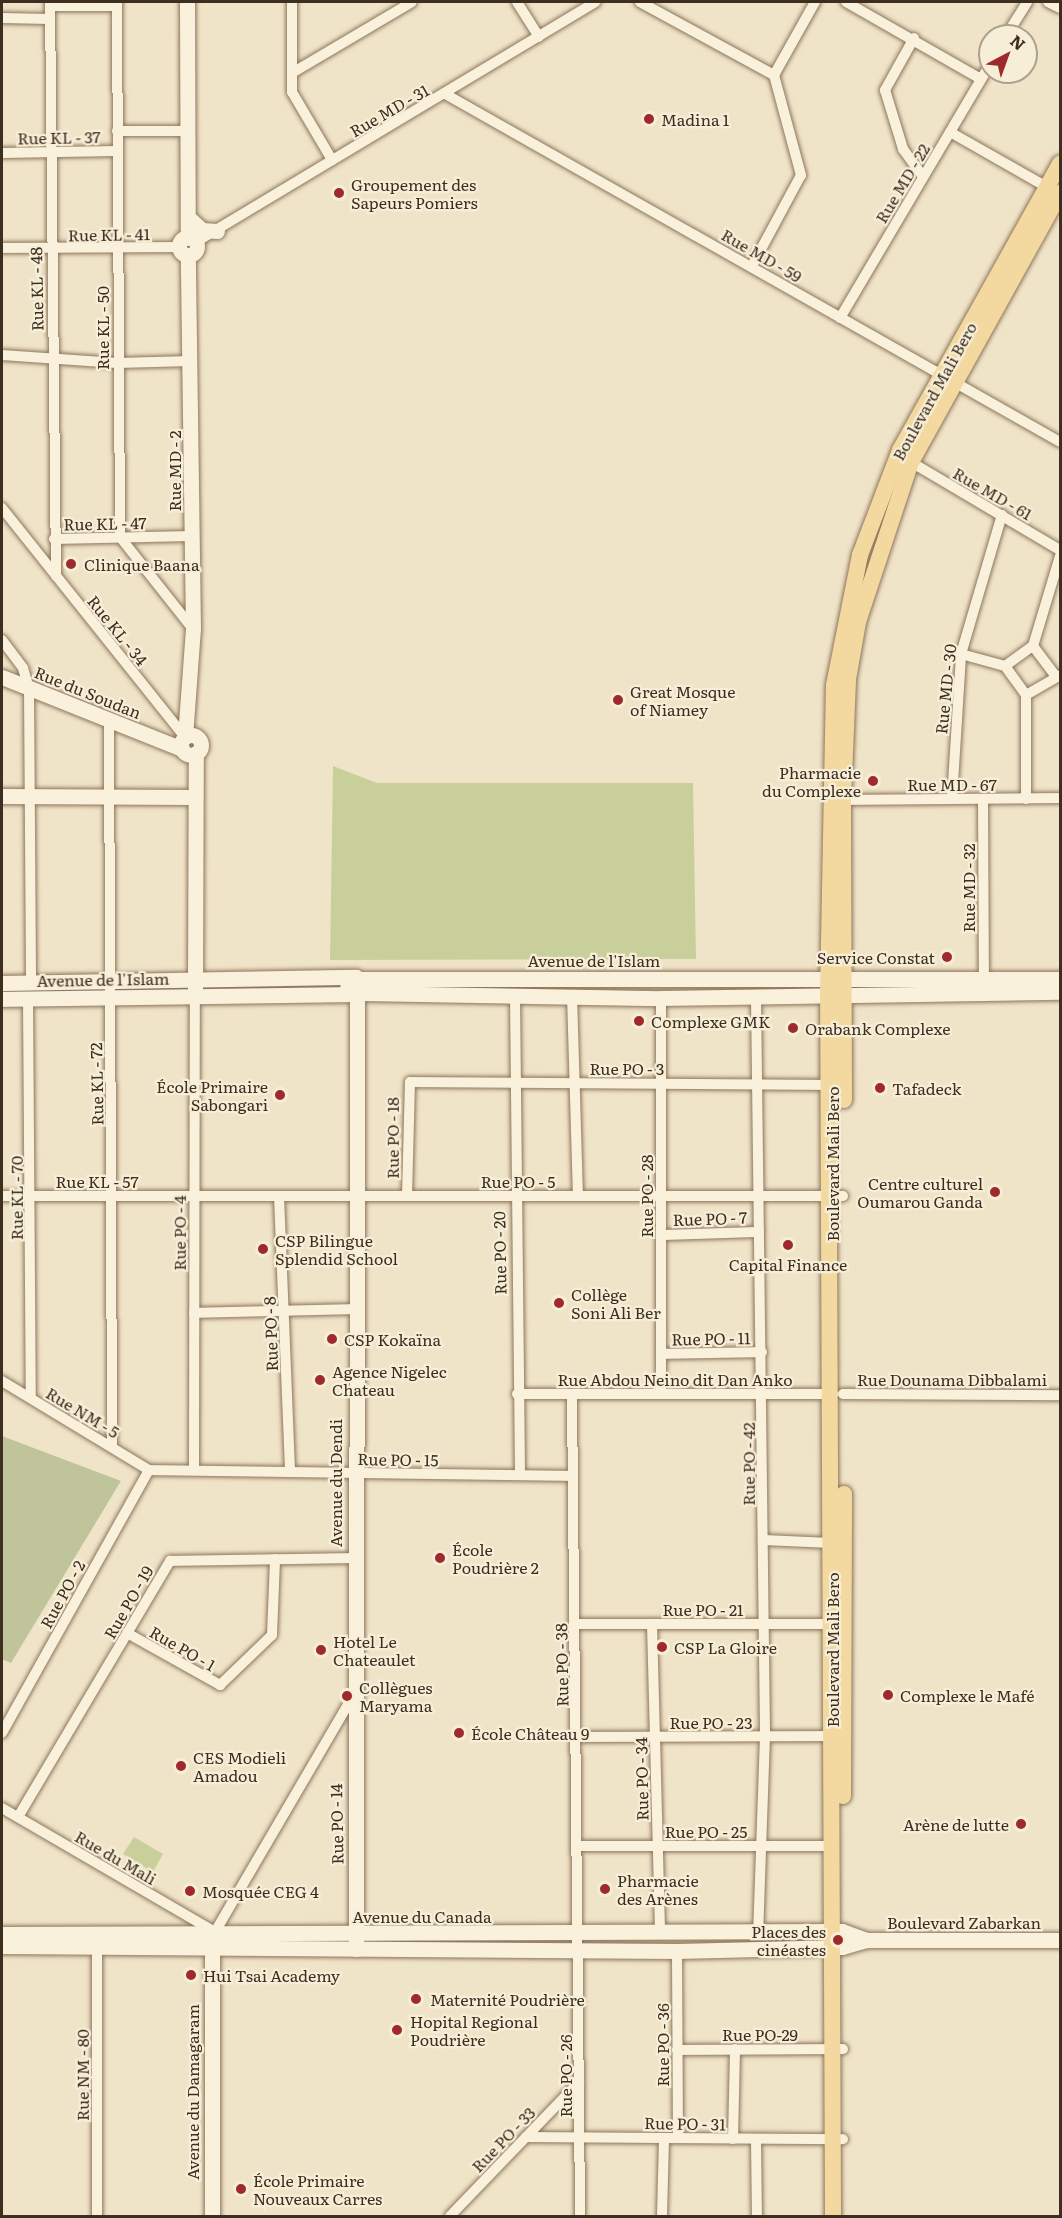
<!DOCTYPE html>
<html>
<head>
<meta charset="utf-8">
<style>
  body { margin:0 }
  #map { position:relative; width:1062px; height:2218px; overflow:hidden; background:#f0e4c8; font-family:Literata,serif }
  div>[style] { position:absolute }
  [style*='--x'] { left:calc(var(--x)*1px); top:calc(var(--y)*1px); width:calc(var(--w)*1px); rotate:calc(var(--a)*1deg) }
  .green>* { inset:0; background:#c9cf9b }
  .cemetery>* { inset:0; background:#bfc49a }
  .roads { filter:drop-shadow(0 0 2px #8d765c) drop-shadow(0 0 2px #8d765c) }
  .street>* { height:10px; margin:-5px; padding:0 5px; transform-origin:5px; border-radius:5px; background:#faf1dc }
  .secondary>* { height:15px; margin:-7.5px; padding:0 7.5px; transform-origin:7.5px; border-radius:7.5px; background:#faf1dc }
  .secondary>.ring { margin:-7.5px; padding:0; box-sizing:content-box; background:none; border:15px solid #faf1dc; border-radius:50% }
  .primary>* { height:16px; margin:-8px; padding:0 8px; transform-origin:8px; border-radius:8px; background:#f3d9a0 }
  .dots>* { width:16px; height:16px; translate:-50% -50%; box-sizing:border-box; border:3px solid #f7eed8; border-radius:50% }
  span { translate:-50% -50%; white-space:nowrap; text-align:center; line-height:1.15; -webkit-text-stroke:4.5px #f7eed8; paint-order:stroke }
  .street-label { font-size:16px; color:#3d2e20 }
  .poi-label { font-size:16px; color:#3d2e20 }
  .left { translate:0 -50%; text-align:left }
  .right { translate:-100% -50%; text-align:right }
  .frame { position:absolute; inset:0; border:3px solid #3d2e20; pointer-events:none }
  .north { position:absolute; left:978px; top:24px; width:60px; height:60px; box-sizing:border-box; background:#f7eed8; border:2px solid #ada18e; border-radius:50%; rotate:41deg; font-size:16px; font-weight:700; line-height:24px; text-align:center; color:#3d2e20 }
  .north::after { content:''; display:block; margin:auto; width:21px; height:27px; background:#9e2a2b; clip-path:polygon(50% 0,100% 100%,50% 72%,0 100%) }
</style>
</head>
<body>
<div id="map">
  <div class="green">
    <div style="clip-path:polygon(333px 766px,377px 783px,693px 783px,696px 959px,330px 960px)"></div>
    <div style="clip-path:polygon(134px 1837px,163px 1854px,153px 1872px,123px 1854px)"></div>
  </div>
  <div class="cemetery">
    <div style="clip-path:polygon(2px 1436px,121px 1481px,11px 1663px,2px 1659px)"></div>
  </div>
  <div class="roads">
    <div class="street">
      <div style="--x:50;--y:2;--w:574;--a:89.4"></div>
      <div style="--x:117;--y:2;--w:535;--a:89.68"></div>
      <div style="--x:120;--y:537;--w:117;--a:51.6"></div>
      <div style="--x:292;--y:2;--w:90;--a:90"></div>
      <div style="--x:292;--y:92;--w:79;--a:59.5"></div>
      <div style="--x:517;--y:2;--w:41;--a:57.8"></div>
      <div style="--x:640;--y:2;--w:153;--a:28.6"></div>
      <div style="--x:774;--y:75;--w:104;--a:74.9"></div>
      <div style="--x:801;--y:175;--w:103;--a:118.3"></div>
      <div style="--x:846;--y:2;--w:155;--a:29.7"></div>
      <div style="--x:1048;--y:2;--w:13;--a:27"></div>
      <div style="--x:50;--y:6;--w:67;--a:0"></div>
      <div style="--x:2;--y:18;--w:48;--a:1.2"></div>
      <div style="--x:1006;--y:36;--w:40;--a:-58"></div>
      <div style="--x:914;--y:38;--w:60;--a:119.1"></div>
      <div style="--x:885;--y:90;--w:62;--a:73"></div>
      <div style="--x:903;--y:149;--w:34;--a:54"></div>
      <div style="--x:292;--y:73;--w:139;--a:-30.6"></div>
      <div style="--x:774;--y:75;--w:84;--a:-60.7"></div>
      <div style="--x:447;--y:95;--w:704;--a:29.51"></div>
      <div style="--x:117;--y:131;--w:70;--a:0"></div>
      <div style="--x:950;--y:132;--w:112;--a:29.6"></div>
      <div style="--x:2;--y:153;--w:114;--a:-1"></div>
      <div style="--x:196;--y:242;--w:466;--a:-31"></div>
      <div style="--x:2;--y:248;--w:178;--a:-0.3"></div>
      <div style="--x:840;--y:318;--w:295;--a:-59.4"></div>
      <div style="--x:2;--y:355;--w:115;--a:4"></div>
      <div style="--x:117;--y:363;--w:74;--a:-1.5"></div>
      <div style="--x:911;--y:462;--w:173;--a:30.6"></div>
      <div style="--x:2;--y:508;--w:293;--a:51.4"></div>
      <div style="--x:54;--y:539;--w:138;--a:-1.2"></div>
      <div style="--x:2;--y:640;--w:35;--a:53"></div>
      <div style="--x:23;--y:668;--w:22;--a:74"></div>
      <div style="--x:29;--y:689;--w:294;--a:89.6"></div>
      <div style="--x:1033;--y:646;--w:94;--a:-73.3"></div>
      <div style="--x:961;--y:654;--w:46;--a:15.3"></div>
      <div style="--x:1005;--y:666;--w:36;--a:54"></div>
      <div style="--x:1026;--y:695;--w:39;--a:-30"></div>
      <div style="--x:1005;--y:666;--w:34;--a:-36"></div>
      <div style="--x:1033;--y:646;--w:36;--a:53"></div>
      <div style="--x:109;--y:720;--w:727;--a:89.76"></div>
      <div style="--x:952;--y:799;--w:145;--a:-86.4"></div>
      <div style="--x:961;--y:654;--w:145;--a:-73.6"></div>
      <div style="--x:983;--y:799;--w:178;--a:89.7"></div>
      <div style="--x:1026;--y:799;--w:104;--a:-90"></div>
      <div style="--x:843;--y:800;--w:217;--a:-0.5"></div>
      <div style="--x:515;--y:995;--w:480;--a:89.4"></div>
      <div style="--x:572;--y:995;--w:201;--a:88.3"></div>
      <div style="--x:756;--y:996;--w:740;--a:89.3"></div>
      <div style="--x:765;--y:1736;--w:196;--a:92"></div>
      <div style="--x:28;--y:998;--w:400;--a:89.6"></div>
      <div style="--x:661;--y:998;--w:396;--a:90"></div>
      <div style="--x:2;--y:1196;--w:841;--a:0"></div>
      <div style="--x:279;--y:1196;--w:276;--a:87.7"></div>
      <div style="--x:407;--y:1196;--w:114;--a:-88.5"></div>
      <div style="--x:410;--y:1082;--w:422;--a:0.4"></div>
      <div style="--x:661;--y:1235;--w:98;--a:-1.8"></div>
      <div style="--x:194;--y:1313;--w:159;--a:-1.4"></div>
      <div style="--x:661;--y:1354;--w:101;--a:-1.1"></div>
      <div style="--x:2;--y:1381;--w:172;--a:31.2"></div>
      <div style="--x:517;--y:1394;--w:316;--a:0"></div>
      <div style="--x:572;--y:1394;--w:822;--a:89.44"></div>
      <div style="--x:843;--y:1394;--w:217;--a:0.3"></div>
      <div style="--x:149;--y:1470;--w:424;--a:0.8"></div>
      <div style="--x:194;--y:1470;--w:474;--a:-89.9"></div>
      <div style="--x:763;--y:1540;--w:69;--a:2.5"></div>
      <div style="--x:575;--y:1624;--w:256;--a:0"></div>
      <div style="--x:652;--y:1624;--w:309;--a:88.5"></div>
      <div style="--x:127;--y:1633;--w:107;--a:29.2"></div>
      <div style="--x:220;--y:1685;--w:72;--a:-43.9"></div>
      <div style="--x:272;--y:1635;--w:76;--a:-87.7"></div>
      <div style="--x:2;--y:1733;--w:301;--a:-60.8"></div>
      <div style="--x:578;--y:1737;--w:258;--a:-0.2"></div>
      <div style="--x:2;--y:1808;--w:246;--a:30.2"></div>
      <div style="--x:215;--y:1932;--w:271;--a:-59.7"></div>
      <div style="--x:18;--y:1817;--w:298;--a:-59.3"></div>
      <div style="--x:170;--y:1561;--w:183;--a:-0.9"></div>
      <div style="--x:579;--y:1846;--w:253;--a:0"></div>
      <div style="--x:677;--y:1951;--w:187;--a:89.7"></div>
      <div style="--x:677;--y:2050;--w:166;--a:-0.3"></div>
      <div style="--x:526;--y:2137;--w:317;--a:0.4"></div>
      <div style="--x:733;--y:2139;--w:90;--a:-88.7"></div>
      <div style="--x:756;--y:2139;--w:77;--a:89.3"></div>
      <div style="--x:97;--y:2216;--w:276;--a:-90"></div>
      <div style="--x:450;--y:2216;--w:186;--a:-46.1"></div>
      <div style="--x:662;--y:2216;--w:78;--a:-88.5"></div>
    </div>
    <div class="secondary">
      <div style="--x:187;--y:2;--w:236;--a:89.8"></div>
      <div style="--x:189;--y:218;--w:18;--a:43"></div>
      <div style="--x:202;--y:230;--w:15;--a:4"></div>
      <div class="ring" style="left:179px;top:237px;width:3px;height:3px"></div>
      <div style="--x:2;--y:677;--w:194;--a:21.8"></div>
      <div class="ring" style="left:181px;top:735px;width:5px;height:5px"></div>
      <div style="--x:185;--y:737;--w:108;--a:-85.8"></div>
      <div style="--x:193;--y:629;--w:374;--a:-90.8"></div>
      <div style="--x:2;--y:796;--w:190;--a:0.3"></div>
      <div style="--x:361;--y:979;--w:699;--a:0"></div>
      <div style="--x:2;--y:983;--w:354;--a:-1"></div>
      <div style="--x:356;--y:977;--w:9;--a:32"></div>
      <div style="--x:364;--y:982;--w:11;--a:100"></div>
      <div style="--x:362;--y:993;--w:15;--a:180"></div>
      <div style="--x:347;--y:993;--w:14;--a:-86"></div>
      <div style="--x:195;--y:990;--w:237;--a:-89.8"></div>
      <div style="--x:362;--y:993;--w:299;--a:1"></div>
      <div style="--x:661;--y:998;--w:399;--a:-0.9"></div>
      <div style="--x:2;--y:999;--w:347;--a:-0.8"></div>
      <div style="--x:2;--y:1934;--w:840;--a:-0.2"></div>
      <div style="--x:842;--y:1931;--w:27;--a:20"></div>
      <div style="--x:2;--y:1946;--w:675;--a:0.42"></div>
      <div style="--x:677;--y:1951;--w:165;--a:-1.4"></div>
      <div style="--x:842;--y:1947;--w:26;--a:-16"></div>
      <div style="--x:867;--y:1940;--w:193;--a:0"></div>
      <div style="--x:356;--y:1949;--w:953;--a:-89.94"></div>
      <div style="--x:212;--y:2216;--w:275;--a:-90"></div>
    </div>
    <div class="primary">
      <div style="--x:844;--y:1100;--w:300;--a:-90.2"></div>
      <div style="--x:843;--y:800;--w:121;--a:-87.6"></div>
      <div style="--x:848;--y:679;--w:58;--a:-80"></div>
      <div style="--x:858;--y:622;--w:169;--a:-71.7"></div>
      <div style="--x:911;--y:462;--w:308;--a:-61"></div>
      <div style="--x:843;--y:1796;--w:302;--a:-89.8"></div>
      <div style="--x:833;--y:2216;--w:1221;--a:-90.23"></div>
      <div style="--x:828;--y:995;--w:310;--a:-88.9"></div>
      <div style="--x:834;--y:685;--w:133;--a:-78.7"></div>
      <div style="--x:860;--y:555;--w:112;--a:-69.1"></div>
      <div style="--x:900;--y:450;--w:328;--a:-60.8"></div>
    </div>
  </div>
  <div class="dots">
    <div style="left:649px;top:119px;background:#9e2a2b"></div>
    <div style="left:339px;top:193px;background:#9e2a2b"></div>
    <div style="left:71px;top:564px;background:#9e2a2b"></div>
    <div style="left:618px;top:700px;background:#9e2a2b"></div>
    <div style="left:873px;top:781px;background:#9e2a2b"></div>
    <div style="left:947px;top:957px;background:#9e2a2b"></div>
    <div style="left:639px;top:1021px;background:#9e2a2b"></div>
    <div style="left:793px;top:1028px;background:#9e2a2b"></div>
    <div style="left:880px;top:1088px;background:#9e2a2b"></div>
    <div style="left:280px;top:1095px;background:#9e2a2b"></div>
    <div style="left:995px;top:1192px;background:#9e2a2b"></div>
    <div style="left:788px;top:1245px;background:#9e2a2b"></div>
    <div style="left:263px;top:1249px;background:#9e2a2b"></div>
    <div style="left:559px;top:1303px;background:#9e2a2b"></div>
    <div style="left:332px;top:1339px;background:#9e2a2b"></div>
    <div style="left:320px;top:1380px;background:#9e2a2b"></div>
    <div style="left:440px;top:1558px;background:#9e2a2b"></div>
    <div style="left:662px;top:1647px;background:#9e2a2b"></div>
    <div style="left:321px;top:1650px;background:#9e2a2b"></div>
    <div style="left:888px;top:1695px;background:#9e2a2b"></div>
    <div style="left:347px;top:1696px;background:#9e2a2b"></div>
    <div style="left:459px;top:1733px;background:#9e2a2b"></div>
    <div style="left:181px;top:1766px;background:#9e2a2b"></div>
    <div style="left:1021px;top:1824px;background:#9e2a2b"></div>
    <div style="left:605px;top:1889px;background:#9e2a2b"></div>
    <div style="left:190px;top:1891px;background:#9e2a2b"></div>
    <div style="left:838px;top:1940px;background:#9e2a2b"></div>
    <div style="left:191px;top:1975px;background:#9e2a2b"></div>
    <div style="left:416px;top:1999px;background:#9e2a2b"></div>
    <div style="left:397px;top:2030px;background:#9e2a2b"></div>
    <div style="left:241px;top:2189px;background:#9e2a2b"></div>
  </div>
  <div class="street-label">
    <span style="left:389px;top:110px;rotate:-30deg">Rue MD - 31</span>
    <span style="left:59px;top:137px;rotate:-1deg">Rue KL - 37</span>
    <span style="left:902px;top:183px;rotate:-59deg">Rue MD - 22</span>
    <span style="left:109px;top:234px;rotate:-1deg">Rue KL - 41</span>
    <span style="left:762px;top:255px;rotate:30deg">Rue MD - 59</span>
    <span style="left:36px;top:289px;rotate:-91deg">Rue KL - 48</span>
    <span style="left:102px;top:328px;rotate:-90deg">Rue KL - 50</span>
    <span style="left:934px;top:391px;rotate:-61deg">Boulevard Mali Bero</span>
    <span style="left:174px;top:471px;rotate:-90deg">Rue MD - 2</span>
    <span style="left:993px;top:493px;rotate:30deg">Rue MD - 61</span>
    <span style="left:105px;top:523px;rotate:-1deg">Rue KL - 47</span>
    <span style="left:118px;top:630px;rotate:51deg">Rue KL - 34</span>
    <span style="left:945px;top:689px;rotate:-84deg">Rue MD - 30</span>
    <span style="left:88px;top:692px;rotate:22deg">Rue du Soudan</span>
    <span style="left:952px;top:784px">Rue MD - 67</span>
    <span style="left:968px;top:888px;rotate:-90deg">Rue MD - 32</span>
    <span style="left:594px;top:960px">Avenue de l'Islam</span>
    <span style="left:103px;top:979px;rotate:-1deg">Avenue de l'Islam</span>
    <span style="left:627px;top:1068px">Rue PO - 3</span>
    <span style="left:96px;top:1084px;rotate:-91deg">Rue KL - 72</span>
    <span style="left:392px;top:1138px;rotate:-90deg">Rue PO - 18</span>
    <span style="left:832px;top:1164px;rotate:-90deg">Boulevard Mali Bero</span>
    <span style="left:97px;top:1181px">Rue KL - 57</span>
    <span style="left:518px;top:1181px">Rue PO - 5</span>
    <span style="left:646px;top:1196px;rotate:-90deg">Rue PO - 28</span>
    <span style="left:16px;top:1198px;rotate:-90deg">Rue KL - 70</span>
    <span style="left:710px;top:1218px;rotate:-2deg">Rue PO - 7</span>
    <span style="left:179px;top:1233px;rotate:-90deg">Rue PO - 4</span>
    <span style="left:499px;top:1253px;rotate:-91deg">Rue PO - 20</span>
    <span style="left:270px;top:1334px;rotate:-92deg">Rue PO - 8</span>
    <span style="left:711px;top:1338px;rotate:-1deg">Rue PO - 11</span>
    <span style="left:675px;top:1379px">Rue Abdou Neino dit Dan Anko</span>
    <span style="left:952px;top:1379px">Rue Dounama Dibbalami</span>
    <span style="left:83px;top:1412px;rotate:31deg">Rue NM - 5</span>
    <span style="left:398px;top:1459px;rotate:1deg">Rue PO - 15</span>
    <span style="left:748px;top:1464px;rotate:-90deg">Rue PO - 42</span>
    <span style="left:335px;top:1483px;rotate:-90deg">Avenue du Dendi</span>
    <span style="left:62px;top:1594px;rotate:-61deg">Rue PO - 2</span>
    <span style="left:128px;top:1602px;rotate:-60deg">Rue PO - 19</span>
    <span style="left:703px;top:1609px">Rue PO - 21</span>
    <span style="left:183px;top:1648px;rotate:30deg">Rue PO - 1</span>
    <span style="left:832px;top:1650px;rotate:-90deg">Boulevard Mali Bero</span>
    <span style="left:561px;top:1665px;rotate:-91deg">Rue PO - 38</span>
    <span style="left:711px;top:1722px">Rue PO - 23</span>
    <span style="left:641px;top:1779px;rotate:-91deg">Rue PO - 34</span>
    <span style="left:336px;top:1824px;rotate:-91deg">Rue PO - 14</span>
    <span style="left:706px;top:1831px">Rue PO - 25</span>
    <span style="left:116px;top:1857px;rotate:30deg">Rue du Mali</span>
    <span style="left:422px;top:1916px">Avenue du Canada</span>
    <span style="left:964px;top:1922px">Boulevard Zabarkan</span>
    <span style="left:760px;top:2034px">Rue PO-29</span>
    <span style="left:662px;top:2045px;rotate:-90deg">Rue PO - 36</span>
    <span style="left:82px;top:2075px;rotate:-90deg">Rue NM - 80</span>
    <span style="left:565px;top:2076px;rotate:-90deg">Rue PO - 26</span>
    <span style="left:192px;top:2092px;rotate:-90deg">Avenue du Damagaram</span>
    <span style="left:685px;top:2123px;rotate:1deg">Rue PO - 31</span>
    <span style="left:503px;top:2139px;rotate:-46deg">Rue PO - 33</span>
  </div>
  <div class="poi-label">
    <span class="left" style="left:661px;top:119px">Madina 1</span>
    <span class="left" style="left:351px;top:193px">Groupement des<br>Sapeurs Pomiers</span>
    <span class="left" style="left:84px;top:564px">Clinique Baana</span>
    <span class="left" style="left:630px;top:700px">Great Mosque<br>of Niamey</span>
    <span class="right" style="left:861px;top:781px">Pharmacie<br>du Complexe</span>
    <span class="right" style="left:935px;top:957px">Service Constat</span>
    <span class="left" style="left:651px;top:1021px">Complexe GMK</span>
    <span class="left" style="left:805px;top:1028px">Orabank Complexe</span>
    <span class="right" style="left:268px;top:1095px">École Primaire<br>Sabongari</span>
    <span class="left" style="left:892px;top:1088px">Tafadeck</span>
    <span class="right" style="left:983px;top:1192px">Centre culturel<br>Oumarou Ganda</span>
    <span class="left" style="left:275px;top:1249px">CSP Bilingue<br>Splendid School</span>
    <span style="left:788px;top:1264px">Capital Finance</span>
    <span class="left" style="left:571px;top:1303px">Collège<br>Soni Ali Ber</span>
    <span class="left" style="left:344px;top:1339px">CSP Kokaïna</span>
    <span class="left" style="left:332px;top:1380px">Agence Nigelec<br>Chateau</span>
    <span class="left" style="left:452px;top:1558px">École<br>Poudrière 2</span>
    <span class="left" style="left:333px;top:1650px">Hotel Le<br>Chateaulet</span>
    <span class="left" style="left:674px;top:1647px">CSP La Gloire</span>
    <span class="left" style="left:359px;top:1696px">Collègues<br>Maryama</span>
    <span class="left" style="left:900px;top:1695px">Complexe le Mafé</span>
    <span class="left" style="left:471px;top:1733px">École Château 9</span>
    <span class="left" style="left:193px;top:1766px">CES Modieli<br>Amadou</span>
    <span class="right" style="left:1009px;top:1824px">Arène de lutte</span>
    <span class="left" style="left:617px;top:1889px">Pharmacie<br>des Arènes</span>
    <span class="left" style="left:202px;top:1891px">Mosquée CEG 4</span>
    <span class="right" style="left:826px;top:1940px">Places des<br>cinéastes</span>
    <span class="left" style="left:203px;top:1975px">Hui Tsai Academy</span>
    <span class="left" style="left:430px;top:1999px">Maternité Poudrière</span>
    <span class="left" style="left:410px;top:2030px">Hopital Regional<br>Poudrière</span>
    <span class="left" style="left:253px;top:2189px">École Primaire<br>Nouveaux Carres</span>
  </div>
  <div class="frame"></div>
  <div class="north">N</div>
</div>
</body>
</html>
